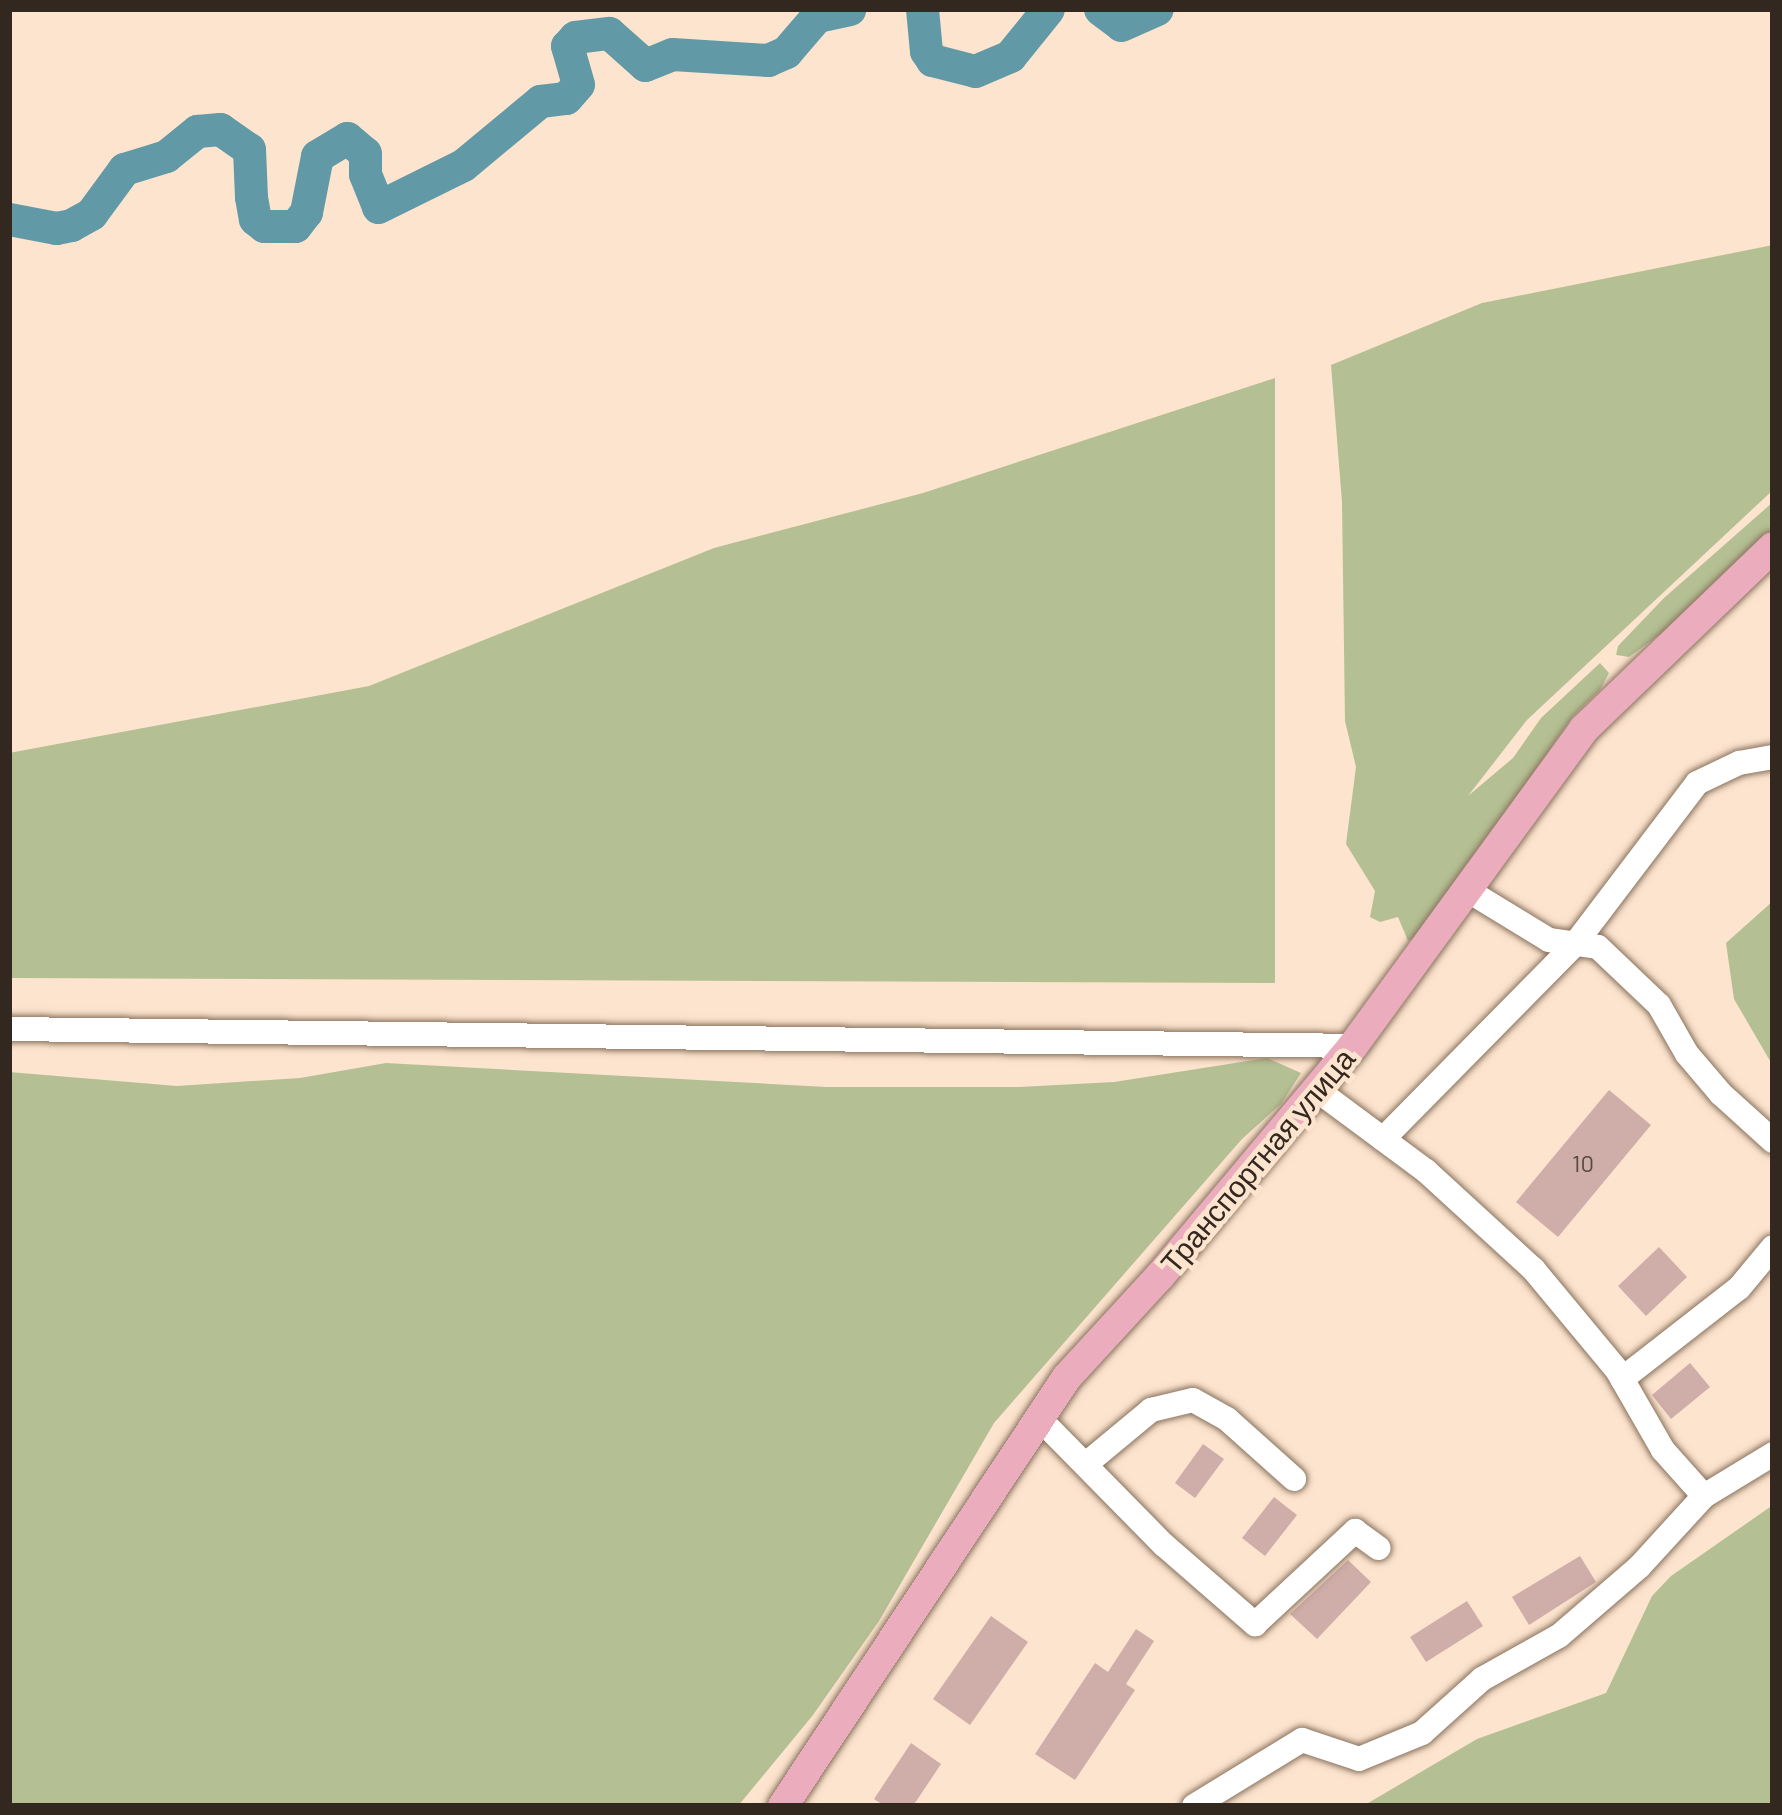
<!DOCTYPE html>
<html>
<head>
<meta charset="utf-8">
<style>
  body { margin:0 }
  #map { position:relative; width:1782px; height:1815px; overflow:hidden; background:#fde4ce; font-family:Barlow,sans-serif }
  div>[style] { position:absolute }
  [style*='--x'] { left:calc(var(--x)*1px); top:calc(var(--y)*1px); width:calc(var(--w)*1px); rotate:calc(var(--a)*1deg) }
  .forest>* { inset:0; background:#b4c093 }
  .river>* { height:33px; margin:-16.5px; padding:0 16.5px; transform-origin:16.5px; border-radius:16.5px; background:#619aa6 }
  .building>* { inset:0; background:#cfada9 }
  .roads { filter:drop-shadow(0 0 3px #89735f) drop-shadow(0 0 3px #89735f) }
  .minor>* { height:24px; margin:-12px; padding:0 12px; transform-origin:12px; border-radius:12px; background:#fff }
  .major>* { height:30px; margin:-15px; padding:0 15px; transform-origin:15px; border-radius:15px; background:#ebadbe }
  span { translate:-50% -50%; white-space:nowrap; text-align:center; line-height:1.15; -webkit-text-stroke:9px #fde4ce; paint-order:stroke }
  .number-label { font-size:24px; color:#594942 }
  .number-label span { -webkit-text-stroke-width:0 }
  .street-label { font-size:30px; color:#322820 }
  .frame { position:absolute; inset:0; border:12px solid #322820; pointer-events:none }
</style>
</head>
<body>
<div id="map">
  <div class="forest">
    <div style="clip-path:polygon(1773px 245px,1773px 490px,1527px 720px,1468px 796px,1513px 758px,1541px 718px,1600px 663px,1609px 673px,1600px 690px,1573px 716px,1423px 933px,1408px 941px,1398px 917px,1380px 922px,1370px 917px,1375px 891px,1346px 844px,1356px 767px,1345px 721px,1342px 502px,1331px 365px,1482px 303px)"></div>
    <div style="clip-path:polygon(1275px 378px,1275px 983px,9px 978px,9px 753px,369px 686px,714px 548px,923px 493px)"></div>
    <div style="clip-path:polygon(1773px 502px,1773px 531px,1688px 614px,1629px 657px,1616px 655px,1618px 646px,1664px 598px)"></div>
    <div style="clip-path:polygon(1773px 901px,1773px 1066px,1734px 999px,1726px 943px)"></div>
    <div style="clip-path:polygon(1267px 1058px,1301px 1073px,1281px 1104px,1242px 1139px,994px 1423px,879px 1621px,813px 1715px,738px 1806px,9px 1806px,9px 1072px,177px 1086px,300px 1078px,386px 1063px,826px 1087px,1019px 1087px,1114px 1082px)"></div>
    <div style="clip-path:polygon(1773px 1505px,1773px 1806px,1363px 1806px,1477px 1739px,1606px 1693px,1652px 1596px,1671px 1576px)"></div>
  </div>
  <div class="river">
    <div style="--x:922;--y:9;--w:42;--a:84.6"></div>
    <div style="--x:926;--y:51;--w:11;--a:56"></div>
    <div style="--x:932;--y:60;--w:44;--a:14.3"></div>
    <div style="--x:975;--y:71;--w:38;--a:-23"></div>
    <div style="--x:1010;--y:56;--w:60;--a:-51"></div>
    <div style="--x:1100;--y:9;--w:26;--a:37"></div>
    <div style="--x:1121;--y:25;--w:39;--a:-24"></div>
    <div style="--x:9;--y:219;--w:48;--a:10.8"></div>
    <div style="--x:56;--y:228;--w:15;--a:-11"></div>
    <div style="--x:71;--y:225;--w:23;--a:-29"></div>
    <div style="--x:91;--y:214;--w:56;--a:-53.7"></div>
    <div style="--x:124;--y:169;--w:44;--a:-17.2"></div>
    <div style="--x:166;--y:156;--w:40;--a:-39"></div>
    <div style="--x:197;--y:131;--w:23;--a:-5"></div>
    <div style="--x:220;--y:129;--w:35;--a:35"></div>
    <div style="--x:249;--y:149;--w:48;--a:87.6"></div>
    <div style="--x:251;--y:197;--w:22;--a:80"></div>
    <div style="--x:255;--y:219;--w:11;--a:38"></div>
    <div style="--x:264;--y:226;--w:31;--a:0"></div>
    <div style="--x:295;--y:226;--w:18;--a:-52"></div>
    <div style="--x:306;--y:212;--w:57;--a:-78.9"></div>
    <div style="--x:317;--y:156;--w:35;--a:-31"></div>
    <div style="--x:347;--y:138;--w:23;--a:40"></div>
    <div style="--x:365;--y:153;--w:21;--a:90"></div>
    <div style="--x:365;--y:174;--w:35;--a:68"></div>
    <div style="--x:378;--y:207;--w:95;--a:-26.3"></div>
    <div style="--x:463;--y:165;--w:100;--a:-39.7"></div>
    <div style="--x:540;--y:101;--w:26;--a:-7"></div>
    <div style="--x:566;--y:98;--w:18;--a:-49"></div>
    <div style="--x:578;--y:84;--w:40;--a:-106"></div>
    <div style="--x:567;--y:46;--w:12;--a:-48"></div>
    <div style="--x:575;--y:37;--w:34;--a:-7"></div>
    <div style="--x:609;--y:33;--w:48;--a:41.6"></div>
    <div style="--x:645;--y:65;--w:29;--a:-22"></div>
    <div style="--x:672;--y:54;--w:96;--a:3.6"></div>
    <div style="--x:768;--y:60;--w:20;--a:-24"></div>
    <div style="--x:786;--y:52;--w:48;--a:-49.3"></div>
    <div style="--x:817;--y:16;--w:33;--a:-12"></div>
  </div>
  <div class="building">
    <div style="clip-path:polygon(1609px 1090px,1651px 1125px,1558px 1237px,1516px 1202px)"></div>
    <div style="clip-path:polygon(1659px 1247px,1687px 1277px,1646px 1316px,1618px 1286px)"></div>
    <div style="clip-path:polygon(1690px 1363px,1710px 1387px,1671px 1419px,1652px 1395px)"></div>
    <div style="clip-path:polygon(1203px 1444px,1224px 1459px,1195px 1498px,1175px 1483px)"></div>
    <div style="clip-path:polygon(1274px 1497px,1297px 1515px,1265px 1556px,1242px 1538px)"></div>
    <div style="clip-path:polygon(1580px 1556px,1596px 1582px,1529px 1625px,1512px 1597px)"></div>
    <div style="clip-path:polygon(1348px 1560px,1371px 1582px,1317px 1639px,1290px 1614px)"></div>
    <div style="clip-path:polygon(1467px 1601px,1483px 1626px,1426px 1662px,1410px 1637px)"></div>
    <div style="clip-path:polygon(991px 1616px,1028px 1642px,970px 1725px,933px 1699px)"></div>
    <div style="clip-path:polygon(1136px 1629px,1154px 1641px,1126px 1684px,1135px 1690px,1075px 1780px,1035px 1754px,1095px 1663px,1108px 1672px)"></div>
    <div style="clip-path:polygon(911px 1743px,941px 1764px,913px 1806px,885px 1806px,874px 1799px)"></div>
  </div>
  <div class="roads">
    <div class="minor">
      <div style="--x:1467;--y:890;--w:96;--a:31.4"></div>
      <div style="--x:1549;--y:940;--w:49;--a:8.1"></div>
      <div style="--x:1598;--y:947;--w:84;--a:43.6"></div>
      <div style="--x:1659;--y:1005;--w:56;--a:60.3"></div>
      <div style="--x:1687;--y:1054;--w:52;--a:49.6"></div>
      <div style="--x:1721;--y:1094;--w:70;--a:42.1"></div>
      <div style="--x:9;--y:1029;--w:1344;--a:0.72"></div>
      <div style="--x:1383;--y:1139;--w:274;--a:-45.4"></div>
      <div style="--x:1575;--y:944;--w:202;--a:-52.8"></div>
      <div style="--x:1697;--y:783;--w:47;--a:-25.5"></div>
      <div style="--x:1739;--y:763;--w:35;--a:-10"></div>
      <div style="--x:1622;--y:1379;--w:148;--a:-37.9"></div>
      <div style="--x:1739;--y:1288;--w:53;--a:-50.3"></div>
      <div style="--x:1038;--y:1417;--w:180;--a:45.5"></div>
      <div style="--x:1164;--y:1545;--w:121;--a:41"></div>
      <div style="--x:1255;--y:1624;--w:137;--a:-42.9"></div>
      <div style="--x:1355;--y:1531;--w:29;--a:36"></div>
      <div style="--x:1086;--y:1464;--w:85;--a:-39.7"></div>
      <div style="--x:1151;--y:1410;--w:43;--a:-13.4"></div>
      <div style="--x:1193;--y:1400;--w:39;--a:29"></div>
      <div style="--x:1227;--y:1419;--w:90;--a:41.8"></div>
      <div style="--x:1704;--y:1496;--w:81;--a:-31.3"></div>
      <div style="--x:1194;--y:1806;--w:127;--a:-31.4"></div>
      <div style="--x:1302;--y:1740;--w:60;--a:18.4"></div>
      <div style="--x:1359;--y:1759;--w:68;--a:-22.4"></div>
      <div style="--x:1422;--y:1733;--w:81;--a:-42"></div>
      <div style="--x:1482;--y:1679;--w:88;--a:-29.2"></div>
      <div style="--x:1559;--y:1636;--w:106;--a:-40.8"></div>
      <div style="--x:1639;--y:1567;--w:96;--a:-47.5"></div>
      <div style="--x:1704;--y:1496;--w:62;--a:-131.7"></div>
      <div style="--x:1663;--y:1450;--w:92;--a:-119.9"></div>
      <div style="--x:1617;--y:1370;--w:131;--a:-129.7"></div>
      <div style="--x:1533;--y:1269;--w:145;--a:-137.5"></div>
      <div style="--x:1426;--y:1171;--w:136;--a:-143.4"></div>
    </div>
    <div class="major">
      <div style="--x:783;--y:1806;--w:514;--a:-56.5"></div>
      <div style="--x:1067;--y:1377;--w:137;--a:-47.4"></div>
      <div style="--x:1160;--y:1276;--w:300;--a:-50"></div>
      <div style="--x:1353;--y:1046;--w:392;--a:-53.9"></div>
      <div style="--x:1584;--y:729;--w:262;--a:-43.9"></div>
    </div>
  </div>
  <div class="number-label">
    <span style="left:1583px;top:1163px">10</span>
  </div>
  <div class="street-label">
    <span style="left:1257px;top:1160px;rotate:-50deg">Транспортная улица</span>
  </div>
  <div class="frame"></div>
</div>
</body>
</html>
